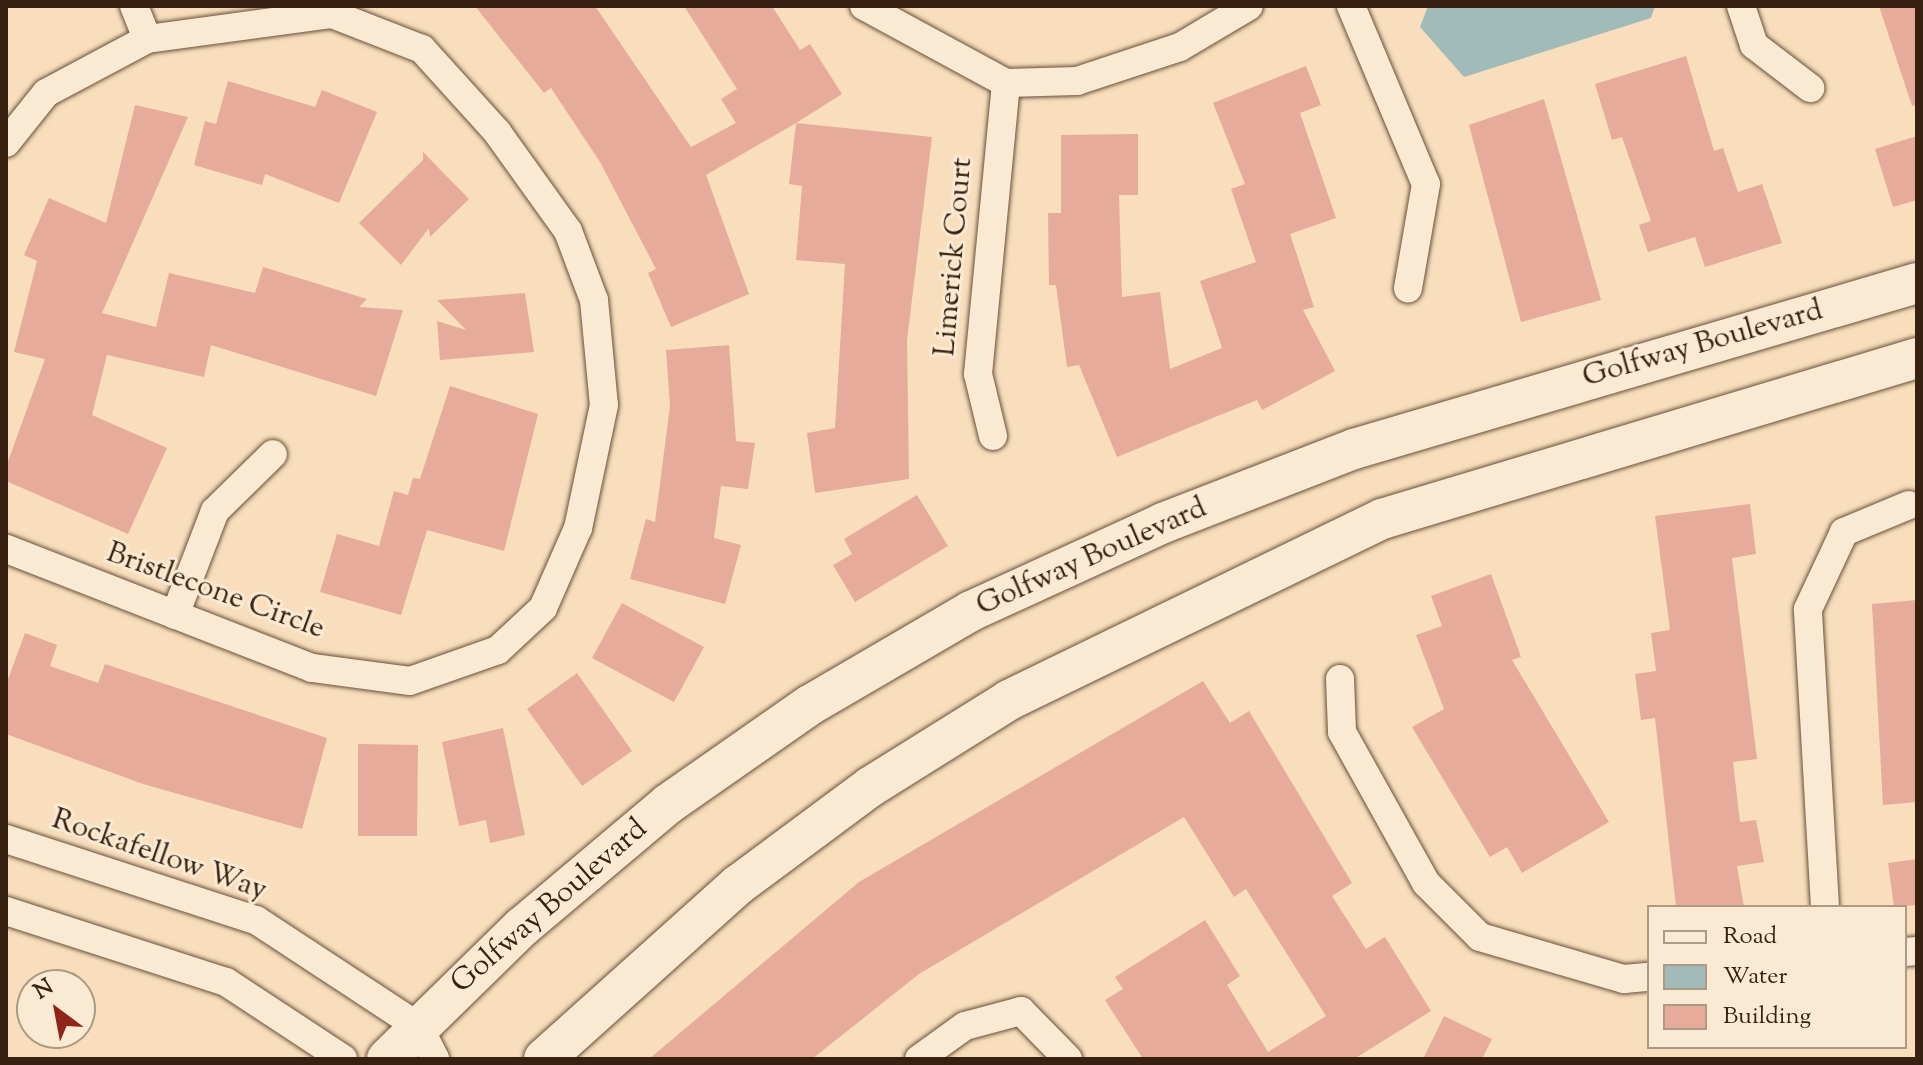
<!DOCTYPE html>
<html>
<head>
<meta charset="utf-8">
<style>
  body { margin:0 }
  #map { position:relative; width:1923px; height:1065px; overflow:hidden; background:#f8debc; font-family:"Sorts Mill Goudy",serif }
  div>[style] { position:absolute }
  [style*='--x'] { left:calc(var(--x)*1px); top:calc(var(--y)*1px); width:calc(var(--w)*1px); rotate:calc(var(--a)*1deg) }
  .water>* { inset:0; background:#a0bbb8 }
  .building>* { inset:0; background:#e6ab9a }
  .roads { filter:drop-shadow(0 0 2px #68503b) drop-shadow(0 0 2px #68503b) }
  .street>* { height:28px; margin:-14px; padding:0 14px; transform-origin:14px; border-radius:14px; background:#faead3 }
  .secondary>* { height:40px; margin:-20px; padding:0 20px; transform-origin:20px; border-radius:20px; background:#faead3 }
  span { translate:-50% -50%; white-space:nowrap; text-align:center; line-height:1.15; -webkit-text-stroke:6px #faead3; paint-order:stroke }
  .street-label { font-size:30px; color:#382110 }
  .frame { position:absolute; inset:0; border:8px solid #382110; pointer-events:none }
  .legend { position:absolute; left:1647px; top:905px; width:260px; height:144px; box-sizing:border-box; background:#faead3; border:2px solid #ac9a85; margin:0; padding:10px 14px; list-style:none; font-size:24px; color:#382110 }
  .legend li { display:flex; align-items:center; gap:16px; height:40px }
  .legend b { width:40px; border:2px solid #ac9a85 }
  .north { position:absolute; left:16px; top:969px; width:80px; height:80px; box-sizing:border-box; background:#faead3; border:2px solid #ac9a85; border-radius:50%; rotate:328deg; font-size:22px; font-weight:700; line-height:32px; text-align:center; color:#382110 }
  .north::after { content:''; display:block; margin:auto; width:28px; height:36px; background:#8f2418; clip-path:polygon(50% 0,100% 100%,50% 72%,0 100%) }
</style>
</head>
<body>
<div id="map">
  <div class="water">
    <div style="clip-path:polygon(1428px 6px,1655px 6px,1651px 18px,1464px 77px,1420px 27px)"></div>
  </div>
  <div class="building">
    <div style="clip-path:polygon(475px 6px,595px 6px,691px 147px,736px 123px,721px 99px,737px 89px,684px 6px,772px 6px,800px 50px,810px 44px,842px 94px,796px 123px,932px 137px,907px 340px,909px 479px,815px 493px,807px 433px,835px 428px,845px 264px,796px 260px,802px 186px,789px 184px,796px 123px,706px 175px,749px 294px,671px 327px,648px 273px,656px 269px,600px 162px,551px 88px,544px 93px)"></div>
    <div style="clip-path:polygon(1879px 6px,1917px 6px,1917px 105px,1912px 106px)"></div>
    <div style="clip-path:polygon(1686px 56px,1714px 151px,1723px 148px,1738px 192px,1762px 184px,1782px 243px,1705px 267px,1695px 237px,1648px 252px,1639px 225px,1651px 221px,1622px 137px,1612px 140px,1595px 84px)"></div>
    <div style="clip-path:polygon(1306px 66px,1321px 105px,1300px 113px,1336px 218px,1290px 234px,1314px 307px,1303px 310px,1335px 371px,1262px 410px,1257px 400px,1117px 457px,1079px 365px,1067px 367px,1056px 285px,1049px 285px,1048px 213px,1061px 213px,1061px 135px,1138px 134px,1138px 195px,1119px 195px,1122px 297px,1160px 292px,1170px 369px,1222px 348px,1200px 281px,1256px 262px,1231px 189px,1245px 184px,1213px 103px)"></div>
    <div style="clip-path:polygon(228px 81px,315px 107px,322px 90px,377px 112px,339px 203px,265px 174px,262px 185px,194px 165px,205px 121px,216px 124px)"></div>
    <div style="clip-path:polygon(1544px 99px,1601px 300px,1521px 322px,1469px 125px)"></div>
    <div style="clip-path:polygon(135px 105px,188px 117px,102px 313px,156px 327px,169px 273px,255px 293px,263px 267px,367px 299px,359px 307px,403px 310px,376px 396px,211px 345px,204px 377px,107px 355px,92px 415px,167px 448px,128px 534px,6px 481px,6px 467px,45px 359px,14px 352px,37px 261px,24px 255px,49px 198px,106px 223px)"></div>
    <div style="clip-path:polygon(1917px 136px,1917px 200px,1893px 207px,1875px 149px)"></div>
    <div style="clip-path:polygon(423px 152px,469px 199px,430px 237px,429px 228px,401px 265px,359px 223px,423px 160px)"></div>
    <div style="clip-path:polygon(525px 293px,534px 352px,440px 360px,437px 321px,466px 330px,437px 300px)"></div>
    <div style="clip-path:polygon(729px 345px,736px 441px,755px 443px,748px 489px,721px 486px,714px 538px,741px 545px,725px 604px,630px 579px,646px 519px,655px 522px,670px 406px,666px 350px)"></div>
    <div style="clip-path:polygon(450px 386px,538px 414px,504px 551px,427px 530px,401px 615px,320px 592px,337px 534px,379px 546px,394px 491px,408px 495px,413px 478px,420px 479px)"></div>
    <div style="clip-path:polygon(917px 495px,948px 546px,855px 602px,833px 565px,852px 554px,844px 539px)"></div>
    <div style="clip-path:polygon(1750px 504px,1756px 554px,1732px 558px,1757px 759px,1733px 762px,1740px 822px,1756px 820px,1764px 862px,1737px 866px,1744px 907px,1676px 907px,1655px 718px,1641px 720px,1635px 674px,1656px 671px,1651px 633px,1670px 630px,1655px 516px)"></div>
    <div style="clip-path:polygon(1491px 574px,1521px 657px,1512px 660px,1609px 822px,1522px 873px,1507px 847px,1490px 857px,1412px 727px,1444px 709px,1416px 635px,1442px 626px,1431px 596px)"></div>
    <div style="clip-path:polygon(1917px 600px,1917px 802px,1883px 805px,1872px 604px)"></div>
    <div style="clip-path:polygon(622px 603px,704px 647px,674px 702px,592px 658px)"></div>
    <div style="clip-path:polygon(25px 633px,57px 645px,50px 666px,98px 683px,105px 664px,327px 738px,302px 829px,143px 784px,6px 734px,6px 685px)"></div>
    <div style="clip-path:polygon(577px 673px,632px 751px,582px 786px,527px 709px)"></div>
    <div style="clip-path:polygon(1203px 681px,1230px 723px,1249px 711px,1352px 883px,1332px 896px,1366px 949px,1385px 937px,1431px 1011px,1354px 1059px,1143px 1059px,1105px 1000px,1123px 989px,1115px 977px,1205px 920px,1240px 976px,1227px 985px,1268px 1052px,1326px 1016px,1246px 889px,1234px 897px,1184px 817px,919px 974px,812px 1059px,649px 1059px,859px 882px)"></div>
    <div style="clip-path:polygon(503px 728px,525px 835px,490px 843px,486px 820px,459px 826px,442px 742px)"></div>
    <div style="clip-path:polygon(358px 744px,418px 745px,417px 836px,358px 836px)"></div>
    <div style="clip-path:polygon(1917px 859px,1917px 905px,1894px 907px,1888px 863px)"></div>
    <div style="clip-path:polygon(1444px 1016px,1492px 1039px,1482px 1059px,1423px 1059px)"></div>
  </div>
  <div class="roads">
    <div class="street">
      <div style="--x:134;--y:6;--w:35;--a:68"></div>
      <div style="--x:864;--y:6;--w:162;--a:28.5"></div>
      <div style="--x:1006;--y:83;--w:71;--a:-1.6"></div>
      <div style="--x:1077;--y:81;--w:108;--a:-18.3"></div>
      <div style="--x:1180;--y:47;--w:80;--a:-30.7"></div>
      <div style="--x:1351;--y:6;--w:193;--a:67.2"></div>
      <div style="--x:1426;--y:184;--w:106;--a:99.8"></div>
      <div style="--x:1741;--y:6;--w:41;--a:71.6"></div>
      <div style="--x:1754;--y:45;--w:71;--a:37.5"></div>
      <div style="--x:6;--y:143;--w:64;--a:-51.3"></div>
      <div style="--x:46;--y:93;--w:115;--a:-28.1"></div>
      <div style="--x:147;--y:39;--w:187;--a:-7.7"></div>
      <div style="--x:332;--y:14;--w:97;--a:21.3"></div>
      <div style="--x:422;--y:49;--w:112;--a:47.9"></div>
      <div style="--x:497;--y:132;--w:122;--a:54.4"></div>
      <div style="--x:568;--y:231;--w:74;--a:69.4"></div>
      <div style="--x:594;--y:300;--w:105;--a:84.6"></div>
      <div style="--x:604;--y:405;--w:126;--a:101.9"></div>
      <div style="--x:578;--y:528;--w:87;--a:113.6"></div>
      <div style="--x:543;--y:608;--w:62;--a:137"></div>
      <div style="--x:498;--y:650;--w:93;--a:160.6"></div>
      <div style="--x:410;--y:681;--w:99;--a:-172.4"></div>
      <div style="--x:312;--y:668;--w:328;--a:-158.7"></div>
      <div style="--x:993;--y:436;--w:64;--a:-103.6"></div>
      <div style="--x:978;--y:374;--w:292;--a:-84.5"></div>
      <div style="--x:175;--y:615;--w:111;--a:-69"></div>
      <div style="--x:215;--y:511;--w:81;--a:-44.5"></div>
      <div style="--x:1340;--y:679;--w:53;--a:87.8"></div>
      <div style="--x:1342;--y:732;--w:173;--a:60.9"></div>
      <div style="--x:1426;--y:883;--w:76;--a:45"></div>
      <div style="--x:1480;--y:937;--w:150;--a:16.3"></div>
      <div style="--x:1624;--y:979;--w:25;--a:-5"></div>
      <div style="--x:6;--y:839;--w:263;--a:18"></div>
      <div style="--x:256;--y:920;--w:195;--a:33.3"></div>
      <div style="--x:419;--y:1027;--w:36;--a:63"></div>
      <div style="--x:1825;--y:907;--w:298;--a:-93.3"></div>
      <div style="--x:1808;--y:609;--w:85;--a:-64.9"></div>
      <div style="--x:1844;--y:532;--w:70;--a:-22.6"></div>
      <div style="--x:6;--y:911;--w:231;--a:17.9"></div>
      <div style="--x:226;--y:982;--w:140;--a:33.3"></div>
      <div style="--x:1905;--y:952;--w:12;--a:-5"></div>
      <div style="--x:919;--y:1059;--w:57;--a:-35.7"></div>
      <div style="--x:965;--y:1026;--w:58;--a:-15"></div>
      <div style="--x:1021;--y:1011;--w:67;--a:45.6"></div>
    </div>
    <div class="secondary">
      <div style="--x:387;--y:1059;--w:189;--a:-44.4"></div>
      <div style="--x:522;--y:927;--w:191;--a:-40.1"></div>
      <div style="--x:668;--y:804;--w:173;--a:-34.9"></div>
      <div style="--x:810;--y:705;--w:186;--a:-30.3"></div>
      <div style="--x:971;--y:611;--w:211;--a:-24.6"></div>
      <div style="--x:1163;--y:523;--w:205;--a:-21.2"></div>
      <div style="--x:1354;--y:449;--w:587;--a:-16.43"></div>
      <div style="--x:544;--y:1059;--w:261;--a:-41.9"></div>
      <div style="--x:738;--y:885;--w:164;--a:-36.6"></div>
      <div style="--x:870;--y:787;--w:164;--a:-32"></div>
      <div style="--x:1009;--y:700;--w:415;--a:-25.9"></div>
      <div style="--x:1382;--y:519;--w:559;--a:-16.75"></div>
    </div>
  </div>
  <div class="street-label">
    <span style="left:955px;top:257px;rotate:-85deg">Limerick Court</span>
    <span style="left:1703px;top:345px;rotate:-16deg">Golfway Boulevard</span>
    <span style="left:1092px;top:558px;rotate:-24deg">Golfway Boulevard</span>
    <span style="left:215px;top:592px;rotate:20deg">Bristlecone Circle</span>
    <span style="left:159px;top:856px;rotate:19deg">Rockafellow Way</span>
    <span style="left:550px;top:907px;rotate:-41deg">Golfway Boulevard</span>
  </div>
  <div class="frame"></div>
  <ul class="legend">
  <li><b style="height:10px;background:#faead3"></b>Road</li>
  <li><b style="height:22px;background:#a0bbb8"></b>Water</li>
  <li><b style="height:22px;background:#e6ab9a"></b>Building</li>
  </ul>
  <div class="north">N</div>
</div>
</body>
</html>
